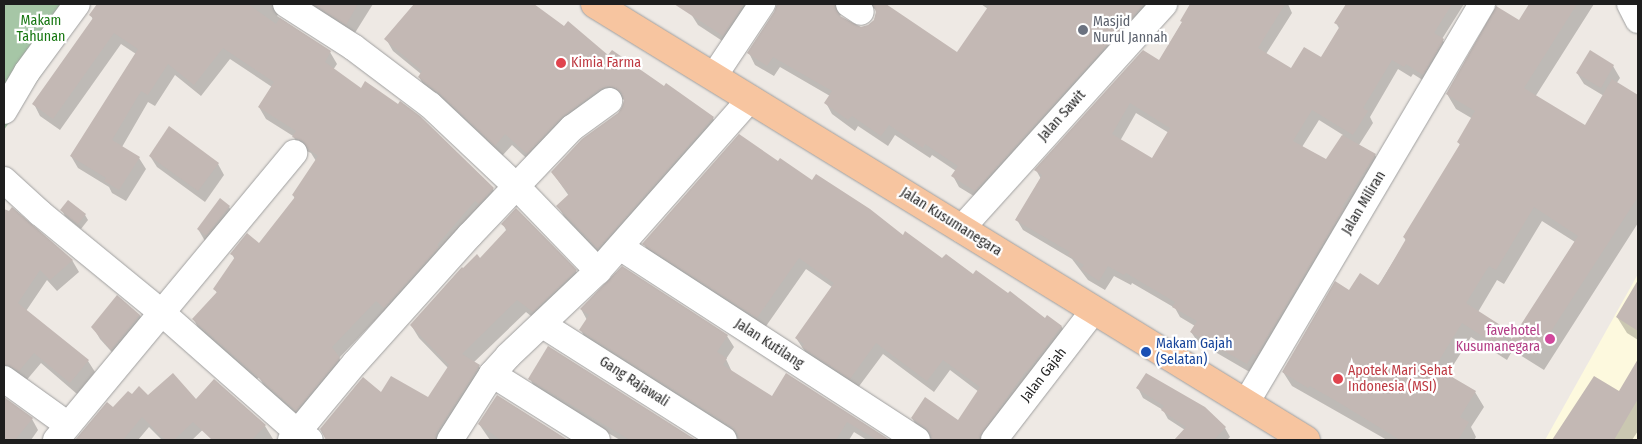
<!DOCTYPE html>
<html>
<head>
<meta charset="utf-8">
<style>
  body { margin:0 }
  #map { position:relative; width:1642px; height:444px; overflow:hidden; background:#eee9e4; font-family:"Fira Sans Condensed",sans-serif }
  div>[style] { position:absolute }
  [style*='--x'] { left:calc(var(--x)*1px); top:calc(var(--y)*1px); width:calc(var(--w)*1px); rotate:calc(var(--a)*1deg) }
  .education>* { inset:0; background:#fdf9de }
  .cemetery>* { inset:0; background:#a6c6a6 }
  .shadow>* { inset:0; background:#0003 }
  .building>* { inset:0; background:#c3b8b4 }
  .roads { filter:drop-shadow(0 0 1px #9f9f9f) drop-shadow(0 0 1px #9f9f9f) }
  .street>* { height:26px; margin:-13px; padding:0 13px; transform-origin:13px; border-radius:13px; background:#fff }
  .primary>* { height:28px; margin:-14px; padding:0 14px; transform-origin:14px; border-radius:14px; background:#f7c5a0 }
  .dots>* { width:14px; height:14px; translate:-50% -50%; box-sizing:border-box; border:2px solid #fff; border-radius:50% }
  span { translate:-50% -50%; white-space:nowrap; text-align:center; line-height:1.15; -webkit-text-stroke:4.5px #fff; paint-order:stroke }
  .park-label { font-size:14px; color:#177711 }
  .worship-label { font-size:14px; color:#5b616d }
  .left { translate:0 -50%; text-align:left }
  .health-label { font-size:14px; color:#be3a42 }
  .street-label { font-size:14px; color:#1e1e1e }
  .hotel-label { font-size:14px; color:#b23c85 }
  .right { translate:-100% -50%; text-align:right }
  .transit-label { font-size:14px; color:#164399 }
  .frame { position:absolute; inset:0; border:5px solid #1e1e1e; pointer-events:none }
</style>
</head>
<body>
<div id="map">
  <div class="education">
    <div style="clip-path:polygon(1638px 274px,1638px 440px,1545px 440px)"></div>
  </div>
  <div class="cemetery">
    <div style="clip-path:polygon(4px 4px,89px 4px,4px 130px)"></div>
  </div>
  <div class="shadow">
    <div style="clip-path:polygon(99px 4px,126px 4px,138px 12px,144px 4px,284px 4px,277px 16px,330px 52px,337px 64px,333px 70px,493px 189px,499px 201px,392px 319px,383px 312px,339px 358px,346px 370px,303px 422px,266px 389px,259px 377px,256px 380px,200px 331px,194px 320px,217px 293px,215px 289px,235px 260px,232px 254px,260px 244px,295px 199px,293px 195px,316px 161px,311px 153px,300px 148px,293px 136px,266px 119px,259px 107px,272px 87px,230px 59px,201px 96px,175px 75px,155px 106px,148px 102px,122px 147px,139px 158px,146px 169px,126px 201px,112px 193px,109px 187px,78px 168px,71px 156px,136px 54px,121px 44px,60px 130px,40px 116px,34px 104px,93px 20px,91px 15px)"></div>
    <div style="clip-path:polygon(303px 4px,373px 4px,353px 36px)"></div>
    <div style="clip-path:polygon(416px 4px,531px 4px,608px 57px,713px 118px,719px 130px,605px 260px,565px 218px,558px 206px,569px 196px,552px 172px,619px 114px,625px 100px,615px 97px,534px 165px,512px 145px,502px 156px,426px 89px,419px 77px,421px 74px,393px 51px,386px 39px)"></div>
    <div style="clip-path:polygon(698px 4px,759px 4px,730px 46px,698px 25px,691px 14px)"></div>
    <div style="clip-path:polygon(778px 4px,846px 4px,842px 7px,840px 18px,859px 28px,868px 27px,874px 21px,877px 10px,865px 4px,884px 4px,957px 54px,988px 9px,981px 4px,1158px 4px,982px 201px,959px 187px,953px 176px,956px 171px,932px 155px,930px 158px,895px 135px,888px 146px,858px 126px,855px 131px,832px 114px,826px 103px,830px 96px,780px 67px,774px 76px,755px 65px,749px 53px,776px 12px)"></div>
    <div style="clip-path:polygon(evenodd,1193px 4px,1288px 4px,1292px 13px,1266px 54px,1291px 70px,1321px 59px,1340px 30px,1336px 23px,1347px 4px,1464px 4px,1442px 39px,1449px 50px,1429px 84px,1413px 74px,1411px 77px,1398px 69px,1370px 117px,1373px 123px,1359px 145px,1375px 155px,1381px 165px,1253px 374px,1198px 342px,1191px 332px,1195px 326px,1180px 317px,1175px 308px,1132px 283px,1131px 285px,1114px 276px,1105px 290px,1088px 280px,1072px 259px,1023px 230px,1017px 220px,1041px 179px,1036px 170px,1159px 62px,1193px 4px,1136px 113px,1169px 133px,1152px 160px,1120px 141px,1136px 113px,1193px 4px,1319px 120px,1343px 135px,1326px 161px,1302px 147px,1319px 120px)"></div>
    <div style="clip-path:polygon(evenodd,1530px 4px,1594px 4px,1535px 97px,1586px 127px,1604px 96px,1584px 84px,1577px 73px,1613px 66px,1620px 78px,1616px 84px,1638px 98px,1638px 223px,1544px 370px,1520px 355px,1515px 346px,1507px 360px,1471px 337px,1447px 375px,1475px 392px,1484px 407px,1471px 427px,1476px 437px,1474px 440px,1387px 440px,1292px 386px,1283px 372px,1350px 292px,1378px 286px,1406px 241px,1404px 237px,1461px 146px,1458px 142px,1473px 119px,1456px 109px,1447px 94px,1519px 22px,1530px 4px,1542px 221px,1575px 242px,1512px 340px,1508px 331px,1478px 312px,1497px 280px,1504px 284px,1542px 221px)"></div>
    <div style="clip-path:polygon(150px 156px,218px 164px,224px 175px,205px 202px,157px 167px)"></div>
    <div style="clip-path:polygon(778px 163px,1045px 320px,1048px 317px,1062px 327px,1068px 339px,991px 440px,933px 440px,919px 430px,912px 418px,958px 422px,979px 392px,950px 370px,934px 392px,883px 354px,857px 389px,810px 359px,796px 338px,832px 287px,806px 269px,764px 329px,650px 255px,644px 244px)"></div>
    <div style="clip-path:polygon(220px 200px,229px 207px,236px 219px,205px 241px,198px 229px)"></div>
    <div style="clip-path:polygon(4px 210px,72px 260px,79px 272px,57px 291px,47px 280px,26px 311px,88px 361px,95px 372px,77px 394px,41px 363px,25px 382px,4px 377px)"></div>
    <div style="clip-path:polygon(62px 210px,85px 215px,88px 220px,81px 229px,65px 216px)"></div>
    <div style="clip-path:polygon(516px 210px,576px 271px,583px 284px,541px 324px,526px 312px,473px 363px,479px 366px,486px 379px,449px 440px,327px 440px,321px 429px,382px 394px,429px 399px,448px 368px,419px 338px,411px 325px,463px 270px,480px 259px,507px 232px,503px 224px)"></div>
    <div style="clip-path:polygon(1638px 282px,1638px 340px,1627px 333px,1617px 317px)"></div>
    <div style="clip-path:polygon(581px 309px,727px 336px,734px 347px,726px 359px,732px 372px,773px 398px,787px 375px,888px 440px,867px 440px,854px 432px,849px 440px,740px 440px,587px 342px,581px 330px,587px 320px)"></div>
    <div style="clip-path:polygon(140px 315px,146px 327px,119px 360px,100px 339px,93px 327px)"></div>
    <div style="clip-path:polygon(549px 348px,694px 440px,620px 440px,537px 391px,530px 379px)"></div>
    <div style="clip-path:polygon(1638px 361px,1638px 431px,1632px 440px,1554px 440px,1594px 378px,1620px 393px)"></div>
    <div style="clip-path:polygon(1138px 388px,1204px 408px,1225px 428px,1230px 437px,1227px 440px,1175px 440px,1185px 430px,1168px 419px,1163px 410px,1143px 398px)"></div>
    <div style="clip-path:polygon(132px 396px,196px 401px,232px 402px,192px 440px,162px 440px,149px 427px,138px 440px,77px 440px,107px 404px,113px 408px)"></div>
    <div style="clip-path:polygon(497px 396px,567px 440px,490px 440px,479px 424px)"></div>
    <div style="clip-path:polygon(4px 399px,32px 419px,38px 430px,31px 440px,4px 440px)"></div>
    <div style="clip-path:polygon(242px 405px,265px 426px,273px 439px,272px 440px,218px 440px)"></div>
  </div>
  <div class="building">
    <div style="clip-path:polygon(97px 4px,248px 4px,276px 24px,280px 18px,331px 51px,325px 62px,361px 88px,365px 81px,398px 104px,400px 101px,420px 116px,494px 188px,479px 204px,475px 201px,437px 245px,439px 247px,384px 308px,376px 301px,332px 347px,340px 358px,296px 411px,192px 319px,217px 292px,213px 289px,235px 257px,230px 254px,247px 233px,259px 243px,295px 197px,292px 195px,318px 156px,308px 149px,303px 141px,292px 137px,296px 131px,258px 107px,274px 82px,223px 48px,194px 85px,168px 64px,148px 95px,141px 91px,112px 140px,140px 157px,119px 190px,104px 181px,106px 178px,70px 156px,138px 49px,114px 33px,53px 119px,32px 104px,93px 18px,89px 15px)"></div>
    <div style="clip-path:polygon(313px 4px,358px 4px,346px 25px)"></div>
    <div style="clip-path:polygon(414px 4px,534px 4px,564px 26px,568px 21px,608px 55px,612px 50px,664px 86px,666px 83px,714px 117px,598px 249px,556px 206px,569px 194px,551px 172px,582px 139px,618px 113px,622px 107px,624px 100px,621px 92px,615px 88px,608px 86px,600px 89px,561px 118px,527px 154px,505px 134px,495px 146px,440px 94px,418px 77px,422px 71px,384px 39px)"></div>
    <div style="clip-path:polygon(674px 4px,744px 4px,723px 36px)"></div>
    <div style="clip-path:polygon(777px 4px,834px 4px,840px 16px,861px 27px,868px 25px,874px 20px,876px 12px,873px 4px,886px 4px,957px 52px,990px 4px,1144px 4px,975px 191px,951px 176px,958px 166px,925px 144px,923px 148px,889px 125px,881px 136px,852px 116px,848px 120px,824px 103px,832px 91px,773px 57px,767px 66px,747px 53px,774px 12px)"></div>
    <div style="clip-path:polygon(evenodd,1190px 4px,1285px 4px,1258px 48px,1291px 68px,1304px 47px,1321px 57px,1340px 26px,1334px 23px,1346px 4px,1452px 4px,1434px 33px,1444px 39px,1423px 75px,1406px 64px,1404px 67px,1392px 60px,1363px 108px,1368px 111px,1353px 135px,1312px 110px,1293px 141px,1326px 159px,1342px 135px,1376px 154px,1342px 207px,1344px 208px,1256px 356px,1253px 354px,1247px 364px,1190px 332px,1197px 321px,1172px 307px,1175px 302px,1126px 273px,1124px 275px,1108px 266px,1099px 281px,1081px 269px,1084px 265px,1068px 255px,1070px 252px,1015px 220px,1042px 175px,1034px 170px,1143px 50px,1159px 60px,1182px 22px,1180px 21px,1190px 4px,1130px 103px,1170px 128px,1152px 158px,1112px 134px,1130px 103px)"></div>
    <div style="clip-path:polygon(1529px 4px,1577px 4px,1524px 88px,1585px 125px,1612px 79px,1638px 95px,1638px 197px,1535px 356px,1511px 340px,1578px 236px,1534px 207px,1496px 270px,1489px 266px,1466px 303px,1508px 330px,1498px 346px,1462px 323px,1435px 367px,1476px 391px,1460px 417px,1469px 422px,1458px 440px,1400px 440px,1338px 402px,1310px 386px,1308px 388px,1282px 372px,1335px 281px,1349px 290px,1360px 273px,1378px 285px,1381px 282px,1406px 239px,1403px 237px,1460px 144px,1457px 142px,1475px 111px,1446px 94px,1496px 6px,1519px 20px)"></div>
    <div style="clip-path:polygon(1590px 50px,1614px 65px,1601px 88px,1576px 73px)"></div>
    <div style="clip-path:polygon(169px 126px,219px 163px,198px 191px,149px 156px)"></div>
    <div style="clip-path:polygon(739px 134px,778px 161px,780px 158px,812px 180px,816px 174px,870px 209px,903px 235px,905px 231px,942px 258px,946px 254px,973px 274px,976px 270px,1008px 293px,1010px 291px,1045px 318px,1047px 315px,1062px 326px,1027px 372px,1026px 371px,980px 436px,977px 434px,980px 436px,979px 440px,932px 440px,930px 433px,926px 428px,911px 418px,925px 397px,958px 420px,980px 387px,943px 360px,927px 381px,876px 343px,850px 379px,802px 347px,804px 344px,795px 338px,834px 283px,799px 258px,757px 318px,642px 244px)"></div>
    <div style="clip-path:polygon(220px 198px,230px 206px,206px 236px,197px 229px)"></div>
    <div style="clip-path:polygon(68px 200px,86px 214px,78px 224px,60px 210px)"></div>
    <div style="clip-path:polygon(12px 207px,73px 260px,50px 280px,40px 270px,18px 303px,89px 360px,70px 383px,34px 353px,19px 371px,4px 364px,4px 209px,9px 211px)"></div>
    <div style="clip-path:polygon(516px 208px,577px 270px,533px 312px,517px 300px,462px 354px,480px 365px,437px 432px,435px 440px,326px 440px,320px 429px,363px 377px,381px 392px,391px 376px,428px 397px,449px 365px,410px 325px,462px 267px,463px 268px,477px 254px,480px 258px,507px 229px,501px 224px)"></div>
    <div style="clip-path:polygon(622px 266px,728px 335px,717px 352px,727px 358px,723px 365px,772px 396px,786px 373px,890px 440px,877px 440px,847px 422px,836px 440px,739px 440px,737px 433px,732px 427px,579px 330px,589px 315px,580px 309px)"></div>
    <div style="clip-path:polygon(1638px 280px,1638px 331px,1616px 317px)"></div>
    <div style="clip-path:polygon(117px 295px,140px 315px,111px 350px,91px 327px)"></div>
    <div style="clip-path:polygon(548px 346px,696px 440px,630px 440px,528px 379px)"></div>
    <div style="clip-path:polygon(1638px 359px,1638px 399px,1614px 440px,1552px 440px,1594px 376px,1619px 391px)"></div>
    <div style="clip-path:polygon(173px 373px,196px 399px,214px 379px,266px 425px,252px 440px,212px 440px,193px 422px,174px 440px,165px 440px,142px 417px,123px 440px,75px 440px,107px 402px,113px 407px,128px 391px,132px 394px,139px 386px,148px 395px)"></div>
    <div style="clip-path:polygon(1146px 373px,1205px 407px,1226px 427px,1214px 440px,1174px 440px,1186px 427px,1161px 410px,1164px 406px,1136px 388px)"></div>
    <div style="clip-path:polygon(497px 395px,568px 440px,501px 440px,478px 424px)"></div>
    <div style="clip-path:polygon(4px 397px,33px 418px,15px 440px,4px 440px)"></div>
  </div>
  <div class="roads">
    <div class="street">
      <div style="--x:286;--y:4;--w:80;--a:32.7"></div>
      <div style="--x:353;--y:47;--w:96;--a:37"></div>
      <div style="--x:430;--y:105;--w:120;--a:43.3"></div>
      <div style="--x:517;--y:187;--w:117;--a:46"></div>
      <div style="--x:849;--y:4;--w:14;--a:34"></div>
      <div style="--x:1630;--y:4;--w:18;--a:63"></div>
      <div style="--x:714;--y:76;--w:87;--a:-56.3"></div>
      <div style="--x:4;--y:111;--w:45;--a:-59.5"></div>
      <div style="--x:27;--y:72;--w:84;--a:-53.7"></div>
      <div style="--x:4;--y:180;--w:49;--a:42.5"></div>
      <div style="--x:40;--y:213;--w:156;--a:39.3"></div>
      <div style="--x:161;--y:312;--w:181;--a:41.4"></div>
      <div style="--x:297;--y:432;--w:15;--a:32"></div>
      <div style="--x:961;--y:229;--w:303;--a:-47.9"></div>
      <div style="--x:620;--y:247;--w:354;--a:33"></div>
      <div style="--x:543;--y:325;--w:214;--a:32.4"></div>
      <div style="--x:492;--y:374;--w:124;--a:32.2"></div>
      <div style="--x:4;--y:379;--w:79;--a:35.7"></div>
      <div style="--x:1246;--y:403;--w:464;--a:-59.4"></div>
      <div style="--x:56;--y:440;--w:373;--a:-50.3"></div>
      <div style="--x:291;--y:440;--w:100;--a:-50.3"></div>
      <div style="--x:355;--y:363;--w:172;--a:-48.1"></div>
      <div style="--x:470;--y:235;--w:148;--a:-46.4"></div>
      <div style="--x:572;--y:128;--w:46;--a:-36.1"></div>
      <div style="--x:450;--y:440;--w:78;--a:-57.5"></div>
      <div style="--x:492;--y:374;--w:24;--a:-48"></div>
      <div style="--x:508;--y:356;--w:124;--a:-43.4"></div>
      <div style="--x:598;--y:271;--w:230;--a:-48.5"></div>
      <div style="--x:994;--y:440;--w:164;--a:-52.4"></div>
    </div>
    <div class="primary">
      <div style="--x:595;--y:4;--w:834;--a:31.52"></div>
    </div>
  </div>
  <div class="dots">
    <div style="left:1083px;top:30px;background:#6b7280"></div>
    <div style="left:561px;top:63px;background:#e0444e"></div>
    <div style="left:1550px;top:339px;background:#d1479c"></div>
    <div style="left:1146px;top:352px;background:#1a4fb4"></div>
    <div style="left:1338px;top:379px;background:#e0444e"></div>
  </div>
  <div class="park-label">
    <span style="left:41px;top:29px">Makam<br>Tahunan</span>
  </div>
  <div class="worship-label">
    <span class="left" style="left:1093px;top:30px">Masjid<br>Nurul Jannah</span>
  </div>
  <div class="health-label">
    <span class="left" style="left:571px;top:63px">Kimia Farma</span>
    <span class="left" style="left:1348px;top:379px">Apotek Mari Sehat<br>Indonesia (MSI)</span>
  </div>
  <div class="street-label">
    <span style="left:1062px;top:116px;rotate:-48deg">Jalan Sawit</span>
    <span style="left:1364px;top:203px;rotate:-59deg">Jalan Miliran</span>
    <span style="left:951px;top:222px;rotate:32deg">Jalan Kusumanegara</span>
    <span style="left:769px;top:344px;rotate:33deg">Jalan Kutilang</span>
    <span style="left:1044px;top:375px;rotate:-52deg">Jalan Gajah</span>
    <span style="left:634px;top:382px;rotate:33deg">Gang Rajawali</span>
  </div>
  <div class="hotel-label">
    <span class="right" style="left:1540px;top:339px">favehotel<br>Kusumanegara</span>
  </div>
  <div class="transit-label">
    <span class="left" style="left:1156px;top:352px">Makam Gajah<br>(Selatan)</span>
  </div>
  <div class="frame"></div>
</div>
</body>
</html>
